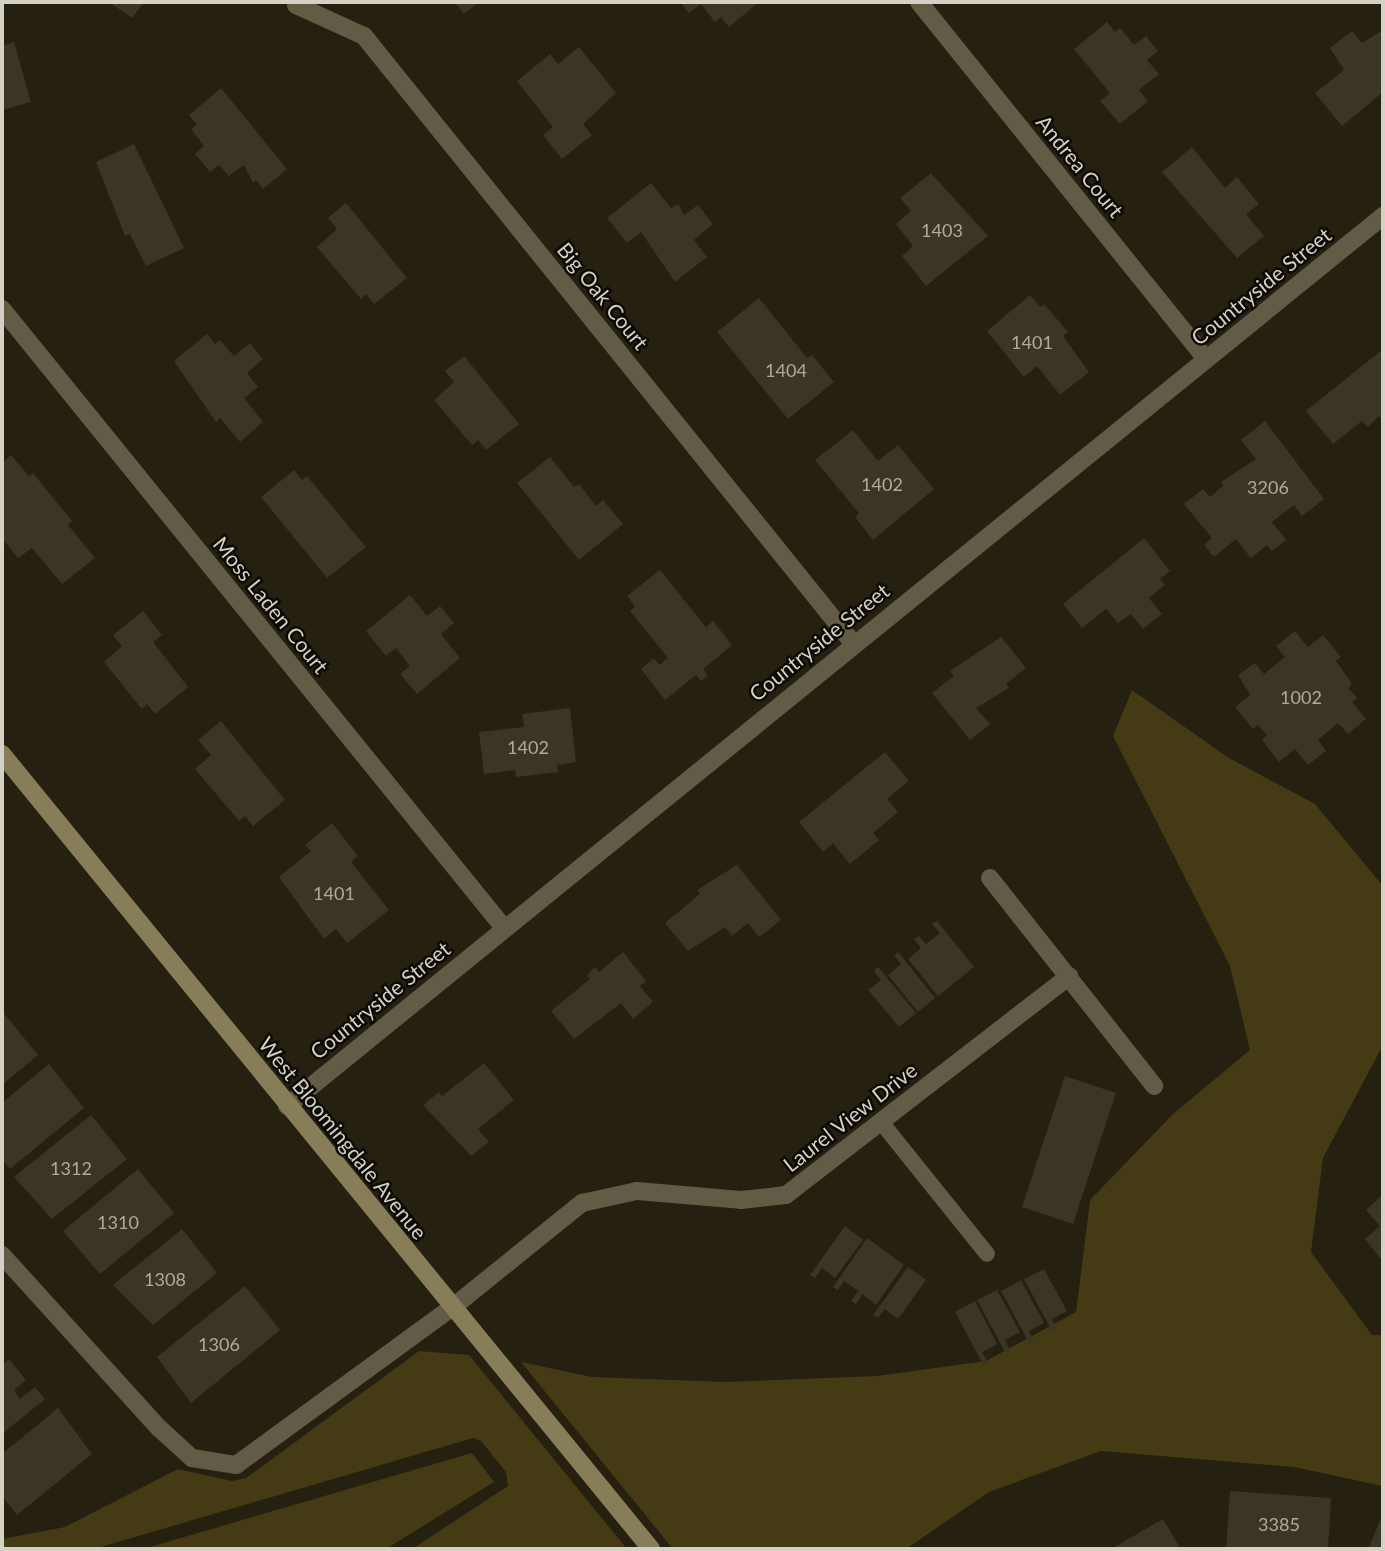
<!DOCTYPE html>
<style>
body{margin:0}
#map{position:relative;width:1385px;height:1551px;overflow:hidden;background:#25200f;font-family:Lato,sans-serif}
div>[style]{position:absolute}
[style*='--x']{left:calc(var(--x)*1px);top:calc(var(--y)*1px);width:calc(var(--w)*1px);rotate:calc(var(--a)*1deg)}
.green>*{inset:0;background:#443a14}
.building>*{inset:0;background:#3a3524}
.service>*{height:16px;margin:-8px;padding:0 8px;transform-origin:8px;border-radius:8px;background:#625b45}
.minor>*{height:18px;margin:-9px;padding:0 9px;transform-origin:9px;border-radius:9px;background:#625b45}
.secondary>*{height:18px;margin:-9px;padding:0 9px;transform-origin:9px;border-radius:9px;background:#877d58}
span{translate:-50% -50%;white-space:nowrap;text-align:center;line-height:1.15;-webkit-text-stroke:5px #0c0a04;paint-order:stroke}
.number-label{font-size:18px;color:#aeaa9e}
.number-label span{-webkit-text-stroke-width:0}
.street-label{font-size:21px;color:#d4d1c7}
.frame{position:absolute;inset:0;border:4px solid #d4d1c7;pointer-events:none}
</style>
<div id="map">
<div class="green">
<div style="clip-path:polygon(1132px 690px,1229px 758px,1315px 804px,1383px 886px,1383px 1045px,1323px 1158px,1311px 1252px,1372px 1335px,1383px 1335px,1383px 1486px,1294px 1467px,1101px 1451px,989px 1492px,906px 1549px,673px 1549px,521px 1362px,592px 1377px,727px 1382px,877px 1376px,986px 1361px,1076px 1312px,1090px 1200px,1173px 1114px,1250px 1050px,1230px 966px,1113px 736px)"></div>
<div style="clip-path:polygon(419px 1351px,469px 1355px,627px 1549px,412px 1549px,508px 1486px,506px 1472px,481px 1441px,473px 1438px,94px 1549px,2px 1549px,2px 1539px,65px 1527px,178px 1469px,232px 1481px,246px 1478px)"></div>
<div style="clip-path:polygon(472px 1453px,494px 1482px,386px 1549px,143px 1549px)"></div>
</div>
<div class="building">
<div style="clip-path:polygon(109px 2px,144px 2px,132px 18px)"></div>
<div style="clip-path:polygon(455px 2px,479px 2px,464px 14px)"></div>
<div style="clip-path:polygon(680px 2px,759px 2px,729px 27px,721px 17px,715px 22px,701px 4px,689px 13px)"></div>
<div style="clip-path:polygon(1107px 22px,1115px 32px,1120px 28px,1134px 45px,1146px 36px,1158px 51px,1147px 60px,1159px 74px,1139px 90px,1148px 101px,1120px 124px,1100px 101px,1110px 93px,1074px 49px)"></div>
<div style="clip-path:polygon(1383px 30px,1383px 92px,1342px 126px,1315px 93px,1344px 70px,1330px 48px,1352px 31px,1362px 43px)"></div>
<div style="clip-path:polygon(14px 42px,31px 102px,2px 110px,2px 46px)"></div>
<div style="clip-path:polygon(579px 47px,616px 93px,583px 124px,592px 135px,562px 159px,543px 135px,553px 127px,517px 81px,550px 54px,558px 64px)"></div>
<div style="clip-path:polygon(221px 88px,287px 169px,263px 189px,256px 180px,253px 183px,244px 165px,229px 176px,219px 165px,210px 172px,195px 154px,204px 146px,191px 129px,197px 125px,189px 115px)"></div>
<div style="clip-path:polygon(134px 144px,184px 248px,146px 266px,130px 234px,125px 236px,96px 162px)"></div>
<div style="clip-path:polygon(1192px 147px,1225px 188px,1237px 177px,1259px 204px,1246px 214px,1264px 236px,1237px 258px,1162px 172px)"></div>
<div style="clip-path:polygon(931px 173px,988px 236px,926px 286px,902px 256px,913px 246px,896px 224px,911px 211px,900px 198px)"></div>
<div style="clip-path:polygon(651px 183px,671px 208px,678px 204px,684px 215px,698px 205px,713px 224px,694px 240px,707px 257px,675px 282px,641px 232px,627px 243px,607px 218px)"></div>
<div style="clip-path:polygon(346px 203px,407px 278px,374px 304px,366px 294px,361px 299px,317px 247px,337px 229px,328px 218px)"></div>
<div style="clip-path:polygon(1030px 295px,1040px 307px,1044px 304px,1068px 332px,1063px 336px,1089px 372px,1060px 395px,1037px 366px,1024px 377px,987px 331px)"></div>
<div style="clip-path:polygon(759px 298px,807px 358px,812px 355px,834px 382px,788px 419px,717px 332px)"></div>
<div style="clip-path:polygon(207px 334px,215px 344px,220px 340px,234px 356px,250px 343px,263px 359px,247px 373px,258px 387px,244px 398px,263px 422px,240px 442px,220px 418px,216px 422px,174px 361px)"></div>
<div style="clip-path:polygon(1383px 349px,1383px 421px,1379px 416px,1368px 427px,1362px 421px,1333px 444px,1306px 411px)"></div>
<div style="clip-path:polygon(464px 356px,519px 424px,486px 450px,478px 440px,472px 445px,434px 400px,454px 382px,445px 371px)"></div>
<div style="clip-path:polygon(1265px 421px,1324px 499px,1302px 516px,1294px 505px,1272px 522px,1286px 540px,1272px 551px,1267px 545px,1251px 558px,1236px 539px,1214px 557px,1204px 545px,1212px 538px,1184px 504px,1203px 489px,1210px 497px,1224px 485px,1221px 482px,1256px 459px,1241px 440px)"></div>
<div style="clip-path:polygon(853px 430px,878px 461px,898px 445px,934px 489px,873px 540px,855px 517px,859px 513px,815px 460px)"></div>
<div style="clip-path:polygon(11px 455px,29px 476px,33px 473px,72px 521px,68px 525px,95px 558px,62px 584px,32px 548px,18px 558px,2px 538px,2px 463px)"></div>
<div style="clip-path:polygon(550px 457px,574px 487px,579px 484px,596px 506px,603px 500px,623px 524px,579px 560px,517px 483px)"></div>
<div style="clip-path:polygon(294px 470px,302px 480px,307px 476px,366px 547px,327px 578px,261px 497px)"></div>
<div style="clip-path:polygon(1144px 538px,1170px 571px,1160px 579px,1165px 585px,1149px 598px,1162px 614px,1143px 629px,1131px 614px,1118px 623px,1106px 609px,1082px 628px,1063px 604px)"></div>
<div style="clip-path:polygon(660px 570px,706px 627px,713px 621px,732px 645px,703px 669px,708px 676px,701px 681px,696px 675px,665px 700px,641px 669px,654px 658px,659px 665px,668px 658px,630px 611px,635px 606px,627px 596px)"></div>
<div style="clip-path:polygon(410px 595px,427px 616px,440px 606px,454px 623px,441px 634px,460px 658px,417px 694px,400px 674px,410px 666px,396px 648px,386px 656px,366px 631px)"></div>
<div style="clip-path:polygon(143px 611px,162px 635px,153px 642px,188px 687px,155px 714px,147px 704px,142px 709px,104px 662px,122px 646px,113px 635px)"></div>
<div style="clip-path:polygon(1295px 631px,1308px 647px,1323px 635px,1341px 657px,1336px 661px,1352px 684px,1348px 688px,1357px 698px,1352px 702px,1366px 719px,1348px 734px,1338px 723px,1318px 740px,1326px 751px,1308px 765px,1295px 749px,1279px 762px,1262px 740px,1267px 735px,1258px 725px,1253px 729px,1235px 707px,1250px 695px,1238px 675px,1255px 663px,1264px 674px,1285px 657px,1276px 646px)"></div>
<div style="clip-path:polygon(1001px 637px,1026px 668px,1006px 684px,1009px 688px,976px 708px,990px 724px,970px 740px,932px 693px,954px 676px,950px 671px)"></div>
<div style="clip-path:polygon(570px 708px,576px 762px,557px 765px,558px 772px,516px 777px,515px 770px,484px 774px,479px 732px,524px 727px,522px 714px)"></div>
<div style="clip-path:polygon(221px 721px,285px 800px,253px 826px,245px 816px,239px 821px,195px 769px,211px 755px,198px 740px)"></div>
<div style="clip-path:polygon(885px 752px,909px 781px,887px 799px,898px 812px,873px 833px,879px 840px,850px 864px,833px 843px,823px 852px,799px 822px)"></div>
<div style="clip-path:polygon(332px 823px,358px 856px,351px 862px,389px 910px,347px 943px,336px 929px,324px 939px,279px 877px,311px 851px,305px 845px)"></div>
<div style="clip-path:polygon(737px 865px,781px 920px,759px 937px,748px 923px,732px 936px,725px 927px,688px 951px,665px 923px,700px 894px,697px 890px)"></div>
<div style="clip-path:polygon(937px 921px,974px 967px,938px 996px,908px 959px,921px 948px,914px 939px,919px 936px,926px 944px,940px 933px,932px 924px)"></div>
<div style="clip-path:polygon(623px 952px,646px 981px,640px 986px,653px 1002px,633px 1019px,621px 1003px,574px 1039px,551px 1011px,590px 979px,587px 975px,595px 967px,599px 972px)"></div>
<div style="clip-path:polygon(898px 952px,935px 998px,918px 1012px,888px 975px,901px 964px,894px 955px)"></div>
<div style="clip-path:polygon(878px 967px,916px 1013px,899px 1027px,868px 990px,881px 980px,874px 971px)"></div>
<div style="clip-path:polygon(2px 1011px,38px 1055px,2px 1085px)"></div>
<div style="clip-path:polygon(484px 1063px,514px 1100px,478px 1129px,489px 1142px,471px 1156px,423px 1105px,439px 1092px,442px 1096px)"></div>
<div style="clip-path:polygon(49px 1064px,84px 1108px,10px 1169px,2px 1159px,2px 1103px)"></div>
<div style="clip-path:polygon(1065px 1076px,1116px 1093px,1073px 1224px,1022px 1207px)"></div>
<div style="clip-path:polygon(91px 1115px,127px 1159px,52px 1219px,14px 1177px)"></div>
<div style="clip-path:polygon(138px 1169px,174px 1213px,100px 1274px,63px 1231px)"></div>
<div style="clip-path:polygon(1382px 1195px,1383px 1196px,1383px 1262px,1365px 1239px,1380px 1226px,1366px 1210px)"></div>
<div style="clip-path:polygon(845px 1226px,863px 1240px,835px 1278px,822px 1268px,815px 1278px,810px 1275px)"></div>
<div style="clip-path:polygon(182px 1229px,217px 1273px,153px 1325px,113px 1285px)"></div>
<div style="clip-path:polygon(867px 1238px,904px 1265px,876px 1305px,863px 1294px,856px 1304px,851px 1301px,858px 1291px,844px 1281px,838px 1290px,833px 1287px)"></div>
<div style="clip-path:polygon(908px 1267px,926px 1280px,898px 1319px,885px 1309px,878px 1318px,873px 1315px)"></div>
<div style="clip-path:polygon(1044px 1269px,1067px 1311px,1052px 1319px,1057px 1329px,1052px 1331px,1024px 1279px)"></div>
<div style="clip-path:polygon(1021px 1280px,1044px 1323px,1029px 1331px,1034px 1341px,1029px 1343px,1001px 1291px)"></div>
<div style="clip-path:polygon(245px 1286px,280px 1330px,191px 1403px,157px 1357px)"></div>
<div style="clip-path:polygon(997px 1290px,1020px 1332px,1005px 1340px,1010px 1350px,1005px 1352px,977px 1300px)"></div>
<div style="clip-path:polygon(975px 1301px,997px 1344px,982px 1352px,988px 1362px,983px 1364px,955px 1312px)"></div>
<div style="clip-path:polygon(9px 1359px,26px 1380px,14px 1390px,20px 1399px,35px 1387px,45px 1399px,2px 1434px,2px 1365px)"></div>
<div style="clip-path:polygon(58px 1408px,92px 1454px,17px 1515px,2px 1496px,2px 1454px)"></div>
<div style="clip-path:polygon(1230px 1491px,1331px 1498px,1328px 1549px,1226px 1549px)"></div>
<div style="clip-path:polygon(1383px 1513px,1383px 1549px,1368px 1549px)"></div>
<div style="clip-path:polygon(1163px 1519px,1181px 1549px,1111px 1549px)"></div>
</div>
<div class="service">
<div style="--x:881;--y:1122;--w:169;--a:51.2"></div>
</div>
<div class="minor">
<div style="--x:919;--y:2;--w:458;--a:51.2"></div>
<div style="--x:296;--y:5;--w:75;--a:24.5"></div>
<div style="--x:364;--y:36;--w:779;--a:51.15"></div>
<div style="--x:2;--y:309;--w:798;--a:50.95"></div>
<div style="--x:990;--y:878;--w:265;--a:51.7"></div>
<div style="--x:287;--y:1106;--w:1412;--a:-39.08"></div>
<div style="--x:2;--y:1255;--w:234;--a:47.8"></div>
<div style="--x:159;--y:1428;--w:45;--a:42.3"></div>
<div style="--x:192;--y:1458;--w:45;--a:9"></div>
<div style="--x:236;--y:1465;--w:268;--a:-36.1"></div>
<div style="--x:453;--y:1307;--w:166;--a:-38.9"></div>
<div style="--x:582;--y:1203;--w:56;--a:-12.3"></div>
<div style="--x:637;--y:1191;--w:104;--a:4.9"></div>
<div style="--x:741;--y:1200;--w:45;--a:-6.3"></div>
<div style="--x:786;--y:1195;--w:358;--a:-37.7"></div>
</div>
<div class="secondary">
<div style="--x:2;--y:754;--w:1026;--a:50.77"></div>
</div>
<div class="number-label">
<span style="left:942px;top:230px">1403</span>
<span style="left:1032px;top:342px">1401</span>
<span style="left:786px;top:370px">1404</span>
<span style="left:882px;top:484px">1402</span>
<span style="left:1268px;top:487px">3206</span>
<span style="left:1301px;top:697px">1002</span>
<span style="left:528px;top:747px">1402</span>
<span style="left:334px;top:893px">1401</span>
<span style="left:71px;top:1168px">1312</span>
<span style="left:118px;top:1222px">1310</span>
<span style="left:165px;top:1279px">1308</span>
<span style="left:219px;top:1344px">1306</span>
<span style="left:1279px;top:1524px">3385</span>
</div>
<div class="street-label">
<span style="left:1080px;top:166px;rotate:51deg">Andrea Court</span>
<span style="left:1261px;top:286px;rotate:-39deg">Countryside Street</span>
<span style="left:603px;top:296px;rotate:51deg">Big Oak Court</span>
<span style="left:271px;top:605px;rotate:51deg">Moss Laden Court</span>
<span style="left:819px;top:642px;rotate:-39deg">Countryside Street</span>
<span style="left:380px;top:1000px;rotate:-39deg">Countryside Street</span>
<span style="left:850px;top:1117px;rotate:-38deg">Laurel View Drive</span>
<span style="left:343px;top:1138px;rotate:51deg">West Bloomingdale Avenue</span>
</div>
<div class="frame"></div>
</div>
